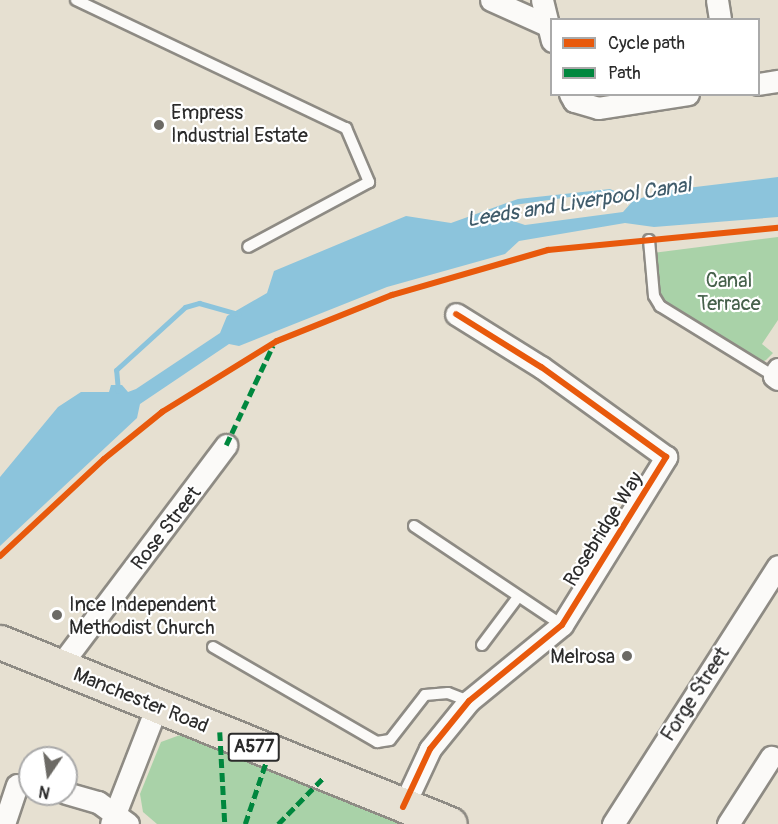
<!DOCTYPE html>
<style>
body{margin:0}
#map{position:relative;width:778px;height:824px;overflow:hidden;background:#e6e0d1;font-family:Pangolin,sans-serif}
div>[style]{position:absolute}
[style*='--x']{left:calc(var(--x)*1px);top:calc(var(--y)*1px);width:calc(var(--w)*1px);rotate:calc(var(--a)*1deg)}
.green>*{inset:0;background:#a9d2a8}
.water>*{inset:0;background:#8cc4dc}
.stream>*{height:5px;margin:-2.5px;padding:0 2.5px;transform-origin:2.5px;border-radius:2.5px;background:#8cc4dc}
.roads{filter:drop-shadow(2px 0 #8e8b84) drop-shadow(-2px 0 #8e8b84) drop-shadow(0 2px #8e8b84) drop-shadow(0 -2px #8e8b84)}
.lane>*{height:10px;margin:-5px;padding:0 5px;transform-origin:5px;border-radius:5px;background:#fbfaf8}
.street>*{height:21px;margin:-10.5px;padding:0 10.5px;transform-origin:10.5px;border-radius:10.5px;background:#fbfaf8}
.highway>*{height:33px;margin:-16.5px;padding:0 16.5px;transform-origin:16.5px;border-radius:16.5px;background:#e7e1d4}
.quiet>*{height:4.5px;margin-top:-2.25px;transform-origin:0;background:repeating-linear-gradient(90deg,#00873e 0 9px,transparent 0 13.5px)}
.cycleway>*{height:6px;margin:-3px;padding:0 3px;transform-origin:3px;border-radius:3px;background:#e8590c}
.dots>*{width:16px;height:16px;translate:-50% -50%;box-sizing:border-box;border:3px solid #fff;border-radius:50%}
span{translate:-50% -50%;white-space:nowrap;text-align:center;line-height:1.15;-webkit-text-stroke:4.5px #fff;paint-order:stroke}
.shield-label span{padding:2px 4px;background:#fff;border:2px solid;border-radius:4px;-webkit-text-stroke-width:0}
.shield-label{font-size:18px;color:#2b2b2b;font-weight:700}
.poi-label{font-size:20px;color:#2b2b2b}
.left{translate:0 -50%;text-align:left}
.right{translate:-100% -50%;text-align:right}
.park-label{font-size:20px;color:#46614b}
.street-label{font-size:20px;color:#2b2b2b}
.water-label{font-size:21px;color:#405c6b;font-style:italic}
.legend{position:absolute;left:550px;top:18px;width:210px;height:78px;box-sizing:border-box;background:#fff;border:2px solid #aaa;margin:0;padding:8px 10px;list-style:none;font-size:18px;color:#2b2b2b}
.legend li{display:flex;align-items:center;gap:12px;height:30px}
.legend b{width:30px;border:2px solid #aaa}
.north{position:absolute;left:18px;top:746px;width:60px;height:60px;box-sizing:border-box;background:#fff;border:2px solid #aaa;border-radius:50%;rotate:193deg;font-size:16px;font-weight:700;line-height:24px;text-align:center;color:#2b2b2b}
.north::after{content:'';display:block;margin:auto;width:21px;height:27px;background:#6c6a65;clip-path:polygon(50% 0,100% 100%,50% 72%,0 100%)}
</style>
<div id="map">
<div class="green">
<div style="clip-path:polygon(778px 237px,778px 320px,762px 344px,773px 353px,766px 360px,758px 364px,648px 300px,645px 254px)"></div>
<div style="clip-path:polygon(180px 735px,416px 824px,157px 824px,143px 812px,140px 794px,161px 742px)"></div>
</div>
<div class="water">
<div style="clip-path:polygon(evenodd,778px 177px,778px 217px,654px 227px,625px 223px,519px 241px,505px 254px,387px 287px,239px 346px,229px 344px,140px 404px,137px 418px,0 546px,0 477px,58px 407px,81px 392px,109px 392px,111px 385px,122px 385px,128px 392px,136px 389px,220px 333px,227px 316px,267px 293px,274px 271px,406px 216px,451px 223px,518px 199px,610px 189px,636px 200px,662px 191px,778px 177px,591px 194px,609px 194px,631px 203px,623px 212px,525px 225px,507px 219px,514px 205px,591px 194px)"></div>
</div>
<div class="stream">
<div style="--x:118;--y:391;--w:21;--a:-95"></div>
<div style="--x:116;--y:370;--w:93;--a:-42.4"></div>
<div style="--x:185;--y:307;--w:15;--a:-16"></div>
<div style="--x:199;--y:303;--w:41;--a:15.8"></div>
</div>
<div class="roads">
<div class="lane">
<div style="--x:76;--y:0;--w:299;--a:25.4"></div>
<div style="--x:346;--y:128;--w:59;--a:66.9"></div>
<div style="--x:369;--y:182;--w:137;--a:151.8"></div>
<div style="--x:649;--y:240;--w:56;--a:84.9"></div>
<div style="--x:654;--y:296;--w:12;--a:59"></div>
<div style="--x:660;--y:306;--w:134;--a:31.6"></div>
<div style="--x:414;--y:526;--w:178;--a:33.8"></div>
<div style="--x:482;--y:645;--w:60;--a:-53.1"></div>
<div style="--x:213;--y:647;--w:190;--a:30.1"></div>
<div style="--x:377;--y:742;--w:13;--a:-9"></div>
<div style="--x:390;--y:740;--w:57;--a:-52.1"></div>
<div style="--x:425;--y:695;--w:23;--a:-5"></div>
<div style="--x:448;--y:693;--w:22;--a:21"></div>
</div>
<div class="street">
<div style="--x:491;--y:0;--w:61;--a:24.1"></div>
<div style="--x:542;--y:0;--w:42;--a:76.3"></div>
<div style="--x:717;--y:0;--w:20;--a:81"></div>
<div style="--x:758;--y:84;--w:20;--a:-9"></div>
<div style="--x:570;--y:94;--w:8;--a:60"></div>
<div style="--x:574;--y:101;--w:25;--a:16"></div>
<div style="--x:598;--y:108;--w:91;--a:-8.8"></div>
<div style="--x:778;--y:369;--w:8;--a:120"></div>
<div style="--x:774;--y:376;--w:5;--a:37"></div>
<div style="--x:59;--y:667;--w:278;--a:-53"></div>
<div style="--x:66;--y:793;--w:33;--a:16"></div>
<div style="--x:98;--y:802;--w:37;--a:36"></div>
<div style="--x:403;--y:807;--w:64;--a:-65"></div>
<div style="--x:430;--y:749;--w:62;--a:-50.9"></div>
<div style="--x:469;--y:701;--w:120;--a:-39.3"></div>
<div style="--x:562;--y:625;--w:198;--a:-58.2"></div>
<div style="--x:666;--y:457;--w:154;--a:-144.2"></div>
<div style="--x:541;--y:367;--w:100;--a:-148.1"></div>
<div style="--x:4;--y:824;--w:41;--a:-71.6"></div>
<div style="--x:111;--y:824;--w:127;--a:-68.7"></div>
<div style="--x:613;--y:824;--w:306;--a:-57.4"></div>
<div style="--x:728;--y:824;--w:80;--a:-57.3"></div>
</div>
<div class="highway">
<div style="--x:0;--y:642;--w:485;--a:22"></div>
</div>
</div>
<div class="quiet">
<div style="--x:226;--y:445;--w:110;--a:-64.8"></div>
<div style="--x:220;--y:732;--w:92;--a:86.9"></div>
<div style="--x:245;--y:824;--w:75;--a:-71.3"></div>
<div style="--x:278;--y:824;--w:67;--a:-45.6"></div>
</div>
<div class="cycleway">
<div style="--x:0;--y:556;--w:142;--a:-43"></div>
<div style="--x:104;--y:459;--w:75;--a:-39"></div>
<div style="--x:162;--y:412;--w:135;--a:-31.7"></div>
<div style="--x:277;--y:341;--w:124;--a:-21.8"></div>
<div style="--x:392;--y:295;--w:162;--a:-16.1"></div>
<div style="--x:548;--y:250;--w:231;--a:-5.5"></div>
<div style="--x:403;--y:807;--w:64;--a:-65"></div>
<div style="--x:430;--y:749;--w:62;--a:-50.9"></div>
<div style="--x:469;--y:701;--w:120;--a:-39.3"></div>
<div style="--x:562;--y:625;--w:198;--a:-58.2"></div>
<div style="--x:666;--y:457;--w:154;--a:-144.2"></div>
<div style="--x:541;--y:367;--w:100;--a:-148.1"></div>
</div>
<div class="dots">
<div style="left:159px;top:125px;background:#6c6a65"></div>
<div style="left:57px;top:615px;background:#6c6a65"></div>
<div style="left:627px;top:656px;background:#6c6a65"></div>
</div>
<div class="shield-label">
<span style="left:254px;top:747px">A577</span>
</div>
<div class="poi-label">
<span class="left" style="left:171px;top:124px">Empress<br>Industrial Estate</span>
<span class="left" style="left:69px;top:616px">Ince Independent<br>Methodist Church</span>
<span class="right" style="left:615px;top:656px">Melrosa</span>
</div>
<div class="park-label">
<span style="left:729px;top:292px">Canal<br>Terrace</span>
</div>
<div class="street-label">
<span style="left:166px;top:528px;rotate:-52deg">Rose Street</span>
<span style="left:603px;top:529px;rotate:-58deg">Rosebridge Way</span>
<span style="left:695px;top:694px;rotate:-57deg">Forge Street</span>
<span style="left:141px;top:700px;rotate:22deg">Manchester Road</span>
</div>
<div class="water-label">
<span style="left:579px;top:203px;rotate:-9deg">Leeds and Liverpool Canal</span>
</div>
<ul class="legend">
<li><b style="height:8px;background:#e8590c"></b>Cycle path</li>
<li><b style="height:8px;background:#00873e"></b>Path</li>
</ul>
<div class="north">N</div>
</div>
